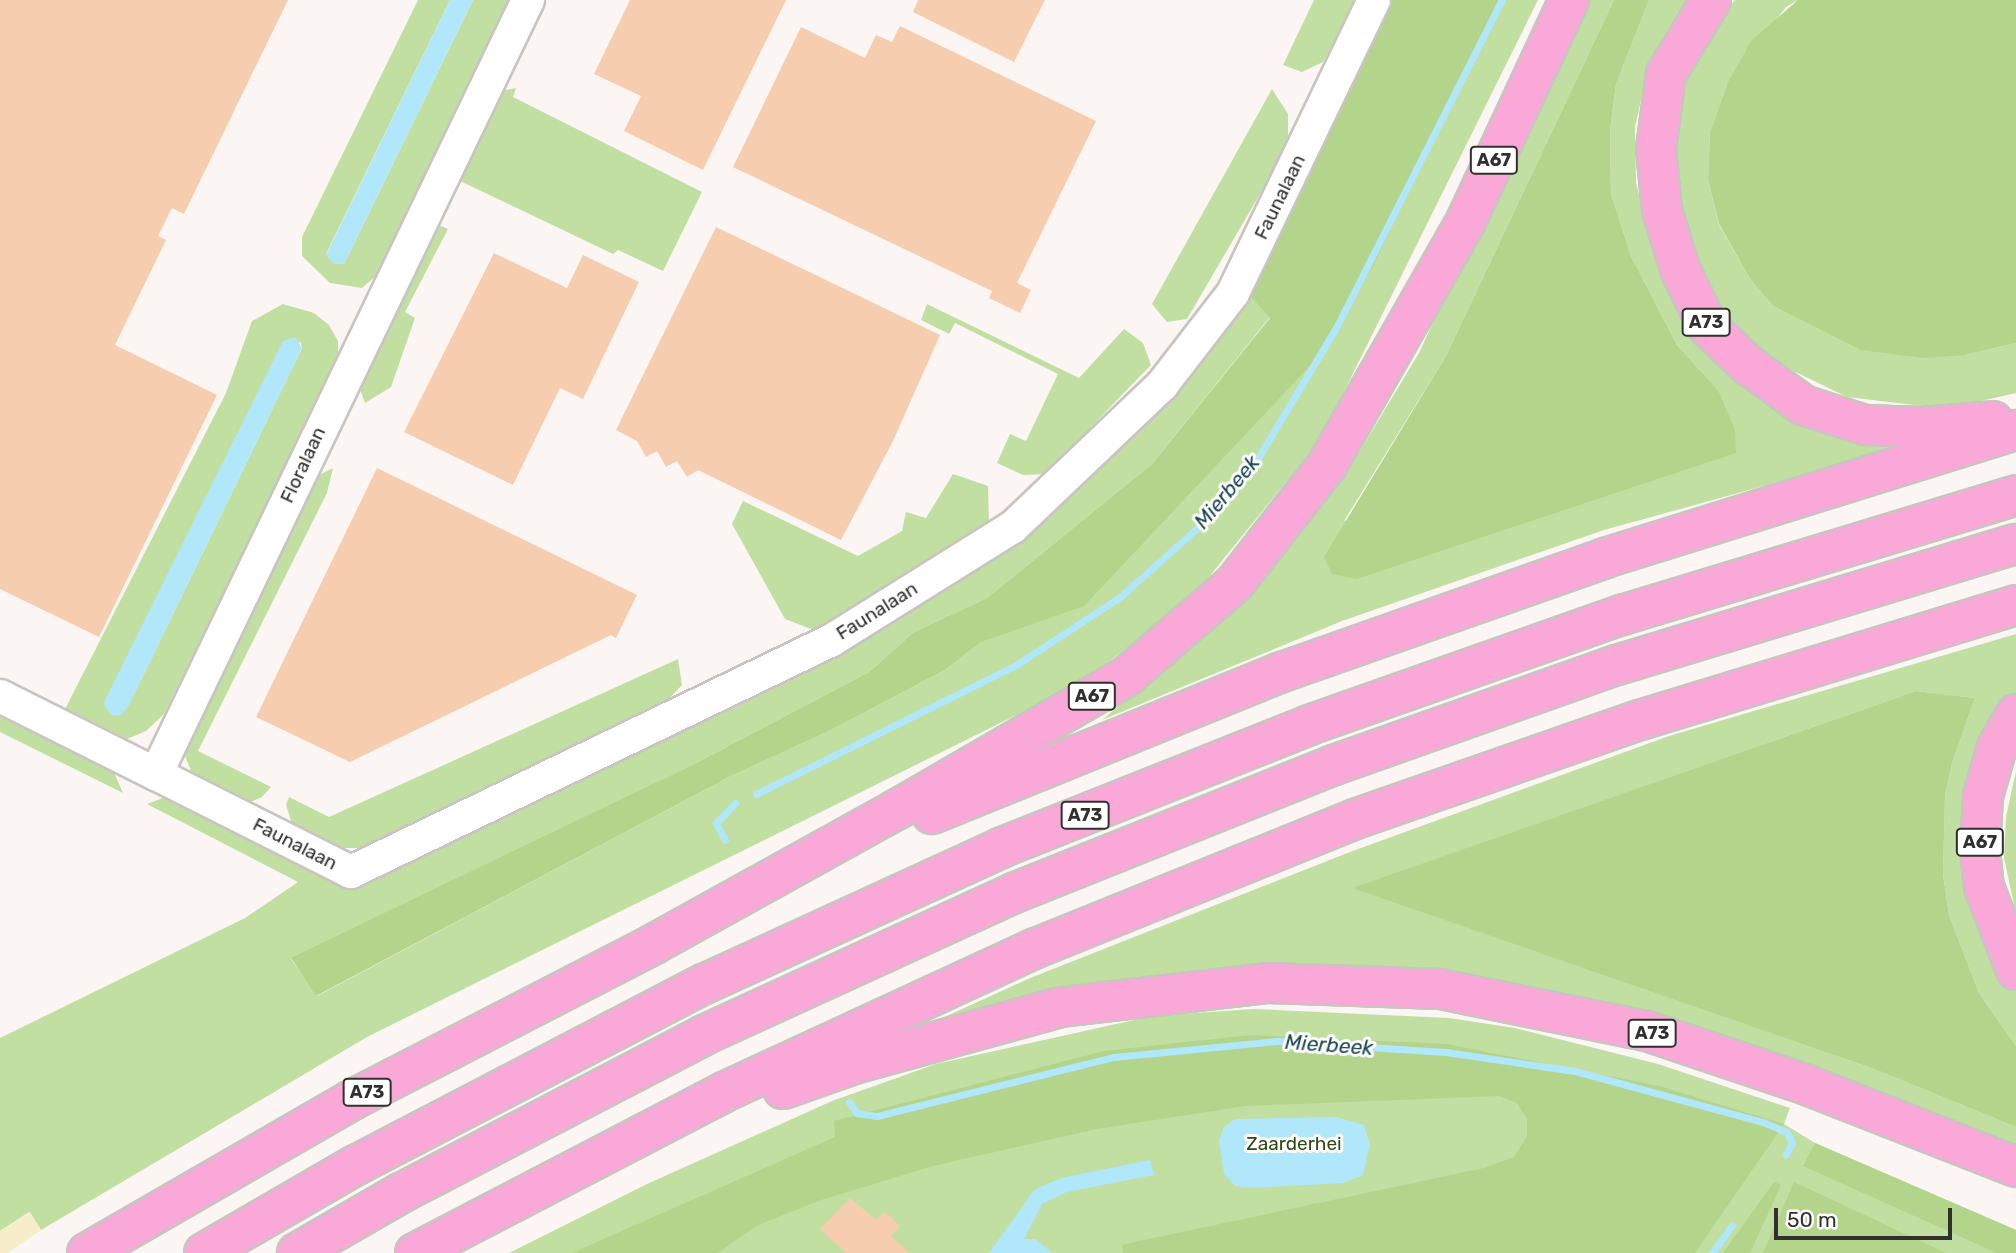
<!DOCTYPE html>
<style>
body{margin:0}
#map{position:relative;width:2016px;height:1253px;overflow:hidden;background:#fbf6f3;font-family:Rubik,sans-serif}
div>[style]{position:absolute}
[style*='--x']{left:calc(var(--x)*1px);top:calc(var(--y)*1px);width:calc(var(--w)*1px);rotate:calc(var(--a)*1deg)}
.green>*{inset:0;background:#c1dfa0}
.forest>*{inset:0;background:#b2d48b}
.sand>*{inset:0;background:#f7edc8}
.water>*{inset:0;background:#b0e7fa}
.stream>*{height:7px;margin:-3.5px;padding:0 3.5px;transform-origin:3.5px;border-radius:3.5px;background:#b0e7fa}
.building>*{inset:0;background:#f6cdaf}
.roads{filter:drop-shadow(2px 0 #c9c4c1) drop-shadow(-2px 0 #c9c4c1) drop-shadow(0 2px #c9c4c1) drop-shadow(0 -2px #c9c4c1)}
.minor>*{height:32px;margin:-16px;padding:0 16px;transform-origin:16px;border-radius:16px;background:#fff}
.highway>*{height:38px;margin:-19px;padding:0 19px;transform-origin:19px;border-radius:19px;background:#faa8d7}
span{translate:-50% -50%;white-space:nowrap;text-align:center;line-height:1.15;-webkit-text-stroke:6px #fff;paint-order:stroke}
.shield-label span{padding:2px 5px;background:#fff;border:2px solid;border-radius:5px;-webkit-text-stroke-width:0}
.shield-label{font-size:18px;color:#31302e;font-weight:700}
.street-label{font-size:19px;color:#31302e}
.park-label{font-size:19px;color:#344815}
.water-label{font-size:21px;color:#184552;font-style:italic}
.scale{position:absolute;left:1774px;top:1208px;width:178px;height:32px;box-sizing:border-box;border:4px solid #31302e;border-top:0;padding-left:9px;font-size:21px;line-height:24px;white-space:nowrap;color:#31302e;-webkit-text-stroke:5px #fff;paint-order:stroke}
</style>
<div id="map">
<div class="green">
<div style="clip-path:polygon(418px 0,450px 0,326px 254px,333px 263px,344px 264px,473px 0,513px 0,382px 271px,362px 288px,330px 283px,302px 256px,302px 237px)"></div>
<div style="clip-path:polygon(1314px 0,1356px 0,1323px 62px,1302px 72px,1283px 65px)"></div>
<div style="clip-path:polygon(1500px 0,1538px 0,1320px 440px,1191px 599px,1081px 683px,367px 1037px,41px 1230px,29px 1212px,0 1231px,0 1038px,245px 918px,298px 882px,147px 804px,171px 795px,349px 888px,872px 628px,988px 561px,1244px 289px,1270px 317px,1152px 464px,987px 598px,914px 632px,869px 672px,698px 762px,291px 959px,317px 996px,731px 776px,831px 730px,945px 670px,981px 642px,1023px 624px,1375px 263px)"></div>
<div style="clip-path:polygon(1580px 0,1614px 0,1446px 356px,1344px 521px,1718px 390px,1677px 345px,1631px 256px,1611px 194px,1610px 132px,1616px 84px,1649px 0,1686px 0,1649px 65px,1635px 127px,1636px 183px,1646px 221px,1725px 359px,1923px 436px,1811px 473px,1604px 530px,1342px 621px,1102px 720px,1245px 599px,1355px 459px,1419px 353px)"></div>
<div style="clip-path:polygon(1735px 0,1798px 0,1786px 7px,1727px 84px,1710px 132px,1708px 180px,1719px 225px,1750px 279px,1773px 306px,1860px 350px,1965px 355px,2016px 343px,2016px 393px,1972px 403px,1923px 406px,1847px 397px,1777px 363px,1746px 338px,1721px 306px,1685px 237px,1674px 188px,1675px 131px,1688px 70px,1716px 22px)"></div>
<div style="clip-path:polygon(516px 88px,513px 97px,702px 192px,663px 271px,618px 250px,613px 254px,456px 179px,500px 91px)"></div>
<div style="clip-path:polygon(1272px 89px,1288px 114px,1288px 146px,1187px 319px,1167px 322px,1152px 304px)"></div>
<div style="clip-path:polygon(441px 226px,448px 229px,405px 312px,415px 318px,391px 387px,365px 403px,357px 381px,421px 243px)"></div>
<div style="clip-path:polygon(evenodd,283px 304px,314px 313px,329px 325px,338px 341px,338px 358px,164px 714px,146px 731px,127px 739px,102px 737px,61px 717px,226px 393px,252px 321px,283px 304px,300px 341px,302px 348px,128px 707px,300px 341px)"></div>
<div style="clip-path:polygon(927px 304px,1079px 378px,1124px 329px,1143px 343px,1151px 365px,1045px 474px,1023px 475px,997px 463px,1010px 434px,1026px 441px,1058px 374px,955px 323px,949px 334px,921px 320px)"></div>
<div style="clip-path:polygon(333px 468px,327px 493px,198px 751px,271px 787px,262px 797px,248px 803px,233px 801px,193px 776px,182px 748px,309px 480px)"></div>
<div style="clip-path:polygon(953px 474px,988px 486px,989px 524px,816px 631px,785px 619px,732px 524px,743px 501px,858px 556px,902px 531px,906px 512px,926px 518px)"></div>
<div style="clip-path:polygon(2016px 634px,2016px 698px,1983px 771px,2007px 978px,2016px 990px,2016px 1046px,1979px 993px,1949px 915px,1943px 874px,1945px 796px,1952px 763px,1975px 698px,1916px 691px,1353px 888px,1874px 1069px,2016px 1127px,2016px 1152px,1526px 991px,1381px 968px,1251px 970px,872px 1050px,1030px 978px,1350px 852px,1669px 736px)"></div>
<div style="clip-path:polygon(678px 659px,682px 685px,663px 705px,363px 848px,330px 848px,293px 827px,286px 805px,289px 797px,329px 817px)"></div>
<div style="clip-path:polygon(0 715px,112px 768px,123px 793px,0 732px)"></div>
<div style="clip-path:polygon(2016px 771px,2016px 914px,2004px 858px,2006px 817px)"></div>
<div style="clip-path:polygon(1253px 1009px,1449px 1018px,1515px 1028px,1658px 1064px,1790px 1108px,1784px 1124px,1815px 1143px,2016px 1230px,2016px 1253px,509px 1253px,647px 1184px,832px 1101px,936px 1064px,1152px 1016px)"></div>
</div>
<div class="forest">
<div style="clip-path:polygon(1388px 0,1500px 0,1375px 263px,1322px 353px,1084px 606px,981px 642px,945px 670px,831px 730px,731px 776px,316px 996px,291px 958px,698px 762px,869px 672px,914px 632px,987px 598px,1152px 464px,1270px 318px,1244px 289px)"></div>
<div style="clip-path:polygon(1614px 0,1649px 0,1616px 84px,1610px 132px,1611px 194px,1631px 256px,1677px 345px,1718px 390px,1735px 430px,1736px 453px,1357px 579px,1332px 574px,1324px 557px,1446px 356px)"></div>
<div style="clip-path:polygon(1798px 0,2016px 0,2016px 343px,1965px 355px,1924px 358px,1860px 350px,1773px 306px,1750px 279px,1719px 224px,1708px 180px,1710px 132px,1727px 84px,1752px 40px)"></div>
<div style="clip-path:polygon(1916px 691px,1975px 698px,1952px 763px,1945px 796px,1943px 874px,1949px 915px,1979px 993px,2016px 1046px,2016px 1127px,1874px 1069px,1352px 888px)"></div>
<div style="clip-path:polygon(1251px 1035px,1447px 1044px,1659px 1086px,1784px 1124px,1695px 1253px,1123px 1253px,1122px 1245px,1130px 1243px,1484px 1168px,1514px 1157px,1527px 1136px,1527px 1119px,1517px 1103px,1499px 1096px,1245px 1106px,1097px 1129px,933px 1166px,821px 1200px,756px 1226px,718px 1253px,572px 1253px,835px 1137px,834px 1121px,1104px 1051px)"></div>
<div style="clip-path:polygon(1815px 1143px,2016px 1230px,2016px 1253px,1997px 1253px,1803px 1166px)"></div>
<div style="clip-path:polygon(1774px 1182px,1781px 1185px,1750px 1253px,1723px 1253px)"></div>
<div style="clip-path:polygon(1794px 1182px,1946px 1253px,1763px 1253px)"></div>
</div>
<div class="sand">
<div style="clip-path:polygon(30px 1212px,41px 1230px,8px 1253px,0 1253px,0 1231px)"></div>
</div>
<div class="water">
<div style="clip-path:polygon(450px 0,473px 0,344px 264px,333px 263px,326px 255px)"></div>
<div style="clip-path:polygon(295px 337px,302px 348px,128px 707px,121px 715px,111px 715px,103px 704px,283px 341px)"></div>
<div style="clip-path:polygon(1337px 1117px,1364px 1125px,1370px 1145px,1363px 1175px,1343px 1183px,1254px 1188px,1235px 1186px,1224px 1174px,1219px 1140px,1224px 1127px,1235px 1119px)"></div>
<div style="clip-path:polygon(1150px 1160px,1154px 1175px,1067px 1192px,1042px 1204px,1024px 1239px,1035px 1239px,1052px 1253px,989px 1253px,1034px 1190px,1061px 1178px)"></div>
</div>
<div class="stream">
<div style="--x:756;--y:794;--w:290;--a:-26.4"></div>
<div style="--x:1016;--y:665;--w:124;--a:-33.2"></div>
<div style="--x:1120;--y:597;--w:113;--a:-41.8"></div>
<div style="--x:1204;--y:522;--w:84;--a:-49.8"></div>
<div style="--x:1258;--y:458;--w:154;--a:-59.1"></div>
<div style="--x:1337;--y:326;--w:365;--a:-63.2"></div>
<div style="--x:725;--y:840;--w:19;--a:-118"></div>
<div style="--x:716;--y:823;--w:28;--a:-46"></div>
<div style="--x:849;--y:1102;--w:14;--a:54"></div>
<div style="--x:857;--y:1113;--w:20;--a:9"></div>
<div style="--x:877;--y:1116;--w:244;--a:-14"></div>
<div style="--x:1114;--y:1057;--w:164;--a:-5.6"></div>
<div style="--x:1277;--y:1041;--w:169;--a:3.7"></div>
<div style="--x:1446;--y:1052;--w:130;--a:8.4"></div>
<div style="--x:1575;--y:1071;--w:195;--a:15.2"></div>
<div style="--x:1763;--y:1122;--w:26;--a:23"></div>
<div style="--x:1787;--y:1132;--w:12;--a:66"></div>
<div style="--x:1792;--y:1143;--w:13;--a:119"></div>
<div style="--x:1712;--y:1253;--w:34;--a:-54"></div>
</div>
<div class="building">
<div style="clip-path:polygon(0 0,288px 0,184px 214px,172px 208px,158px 236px,166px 240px,115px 345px,217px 395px,99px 637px,0 589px)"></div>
<div style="clip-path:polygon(630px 0,786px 0,703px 170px,624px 131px,641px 96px,594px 74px)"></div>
<div style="clip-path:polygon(918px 0,1045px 0,1014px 62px,913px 12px)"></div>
<div style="clip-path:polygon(900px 26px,1096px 121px,1017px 283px,1031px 290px,1020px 313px,989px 298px,992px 291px,733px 167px,801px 27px,865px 58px,876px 35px,892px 42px)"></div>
<div style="clip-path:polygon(716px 227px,940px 335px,893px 441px,841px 540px,698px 470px,687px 477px,677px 461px,666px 467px,657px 451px,646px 457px,637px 441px,616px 430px)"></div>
<div style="clip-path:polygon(494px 253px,567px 288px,583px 255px,639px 282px,583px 399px,560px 388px,513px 485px,404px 432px)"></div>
<div style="clip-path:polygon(377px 468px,637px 595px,616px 638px,611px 635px,350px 762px,256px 717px)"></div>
<div style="clip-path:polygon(850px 1198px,876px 1220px,883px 1212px,888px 1214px,900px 1226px,891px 1236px,910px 1253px,846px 1253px,820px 1229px)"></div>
</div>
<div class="roads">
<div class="minor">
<div style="--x:0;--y:696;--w:174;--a:26.6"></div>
<div style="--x:156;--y:774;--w:859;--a:-64.33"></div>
<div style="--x:156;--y:774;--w:218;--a:26.7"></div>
<div style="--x:351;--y:872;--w:534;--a:-25.75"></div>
<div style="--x:832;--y:640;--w:213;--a:-32"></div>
<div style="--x:1013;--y:527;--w:206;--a:-43.6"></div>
<div style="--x:1162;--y:385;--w:116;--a:-52.3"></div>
<div style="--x:1233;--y:293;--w:325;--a:-64.3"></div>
</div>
<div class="highway">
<div style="--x:1711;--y:0;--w:87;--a:121.3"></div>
<div style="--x:1666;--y:74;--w:76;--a:97.6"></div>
<div style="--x:1656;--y:149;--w:61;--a:84.4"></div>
<div style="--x:1662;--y:210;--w:62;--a:73"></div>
<div style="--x:1680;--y:269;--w:64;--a:64.2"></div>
<div style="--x:1708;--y:327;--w:55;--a:43.5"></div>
<div style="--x:1748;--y:365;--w:68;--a:36"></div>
<div style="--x:1803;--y:405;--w:65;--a:17.9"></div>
<div style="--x:1865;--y:425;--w:57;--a:2"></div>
<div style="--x:1922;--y:427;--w:71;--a:-4.8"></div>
<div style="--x:2016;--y:714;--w:38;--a:120"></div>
<div style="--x:1997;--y:747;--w:51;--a:105.9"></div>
<div style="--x:1983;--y:796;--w:54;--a:93.2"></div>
<div style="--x:1980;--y:850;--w:37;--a:84"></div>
<div style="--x:1984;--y:887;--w:89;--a:68.9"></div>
<div style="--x:932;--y:814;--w:378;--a:-22.1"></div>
<div style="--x:1282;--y:672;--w:343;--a:-19.4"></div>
<div style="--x:1605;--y:558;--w:430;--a:-17.3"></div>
<div style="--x:783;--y:1089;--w:75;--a:-19.4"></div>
<div style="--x:854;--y:1064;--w:215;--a:-15.4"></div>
<div style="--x:1061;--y:1007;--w:209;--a:-6.6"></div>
<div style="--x:1269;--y:983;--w:171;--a:2"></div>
<div style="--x:1440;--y:989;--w:211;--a:11.5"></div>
<div style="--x:1647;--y:1031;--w:169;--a:18.6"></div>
<div style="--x:1807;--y:1085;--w:225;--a:21.4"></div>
<div style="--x:87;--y:1253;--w:306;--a:-30"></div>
<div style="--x:352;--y:1100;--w:340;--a:-27.3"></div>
<div style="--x:654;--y:944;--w:277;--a:-29"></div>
<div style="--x:896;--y:810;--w:267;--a:-30.1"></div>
<div style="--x:1127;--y:676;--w:141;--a:-40.7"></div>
<div style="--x:1234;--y:584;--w:151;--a:-52"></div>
<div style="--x:1327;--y:465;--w:279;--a:-60.3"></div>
<div style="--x:1465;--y:223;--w:246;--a:-65"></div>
<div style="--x:204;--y:1253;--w:176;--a:-30.1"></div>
<div style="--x:356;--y:1165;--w:392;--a:-27.5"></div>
<div style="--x:704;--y:984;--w:329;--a:-24.6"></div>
<div style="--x:1003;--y:847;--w:329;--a:-21.7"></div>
<div style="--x:1309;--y:725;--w:332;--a:-19.4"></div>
<div style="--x:1622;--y:615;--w:412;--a:-16.9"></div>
<div style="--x:297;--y:1253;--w:120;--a:-30"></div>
<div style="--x:401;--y:1193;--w:342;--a:-27.5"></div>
<div style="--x:704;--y:1035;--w:341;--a:-24.6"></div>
<div style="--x:1014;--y:893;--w:345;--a:-21.8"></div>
<div style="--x:1334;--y:765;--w:300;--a:-19.5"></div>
<div style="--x:1617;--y:665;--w:417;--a:-16.9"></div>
<div style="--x:415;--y:1253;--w:348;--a:-27.5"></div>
<div style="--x:724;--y:1092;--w:344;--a:-24.8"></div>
<div style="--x:1036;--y:948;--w:344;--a:-22"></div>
<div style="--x:1355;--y:819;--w:302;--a:-19.2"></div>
<div style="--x:1640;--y:720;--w:393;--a:-17"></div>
</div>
</div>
<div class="shield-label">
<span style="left:1494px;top:160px">A67</span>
<span style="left:1706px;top:322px">A73</span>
<span style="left:1092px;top:696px">A67</span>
<span style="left:1085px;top:815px">A73</span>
<span style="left:1980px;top:842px">A67</span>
<span style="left:1652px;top:1033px">A73</span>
<span style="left:367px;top:1092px">A73</span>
</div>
<div class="street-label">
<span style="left:1280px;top:197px;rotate:-64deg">Faunalaan</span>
<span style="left:303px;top:465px;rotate:-65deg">Floralaan</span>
<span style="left:877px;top:611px;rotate:-32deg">Faunalaan</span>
<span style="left:295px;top:844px;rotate:27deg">Faunalaan</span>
</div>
<div class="park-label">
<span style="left:1294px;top:1144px">Zaarderhei</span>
</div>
<div class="water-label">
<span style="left:1227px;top:492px;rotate:-50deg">Mierbeek</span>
<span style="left:1329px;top:1045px;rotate:4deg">Mierbeek</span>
</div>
<div class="scale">50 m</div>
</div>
